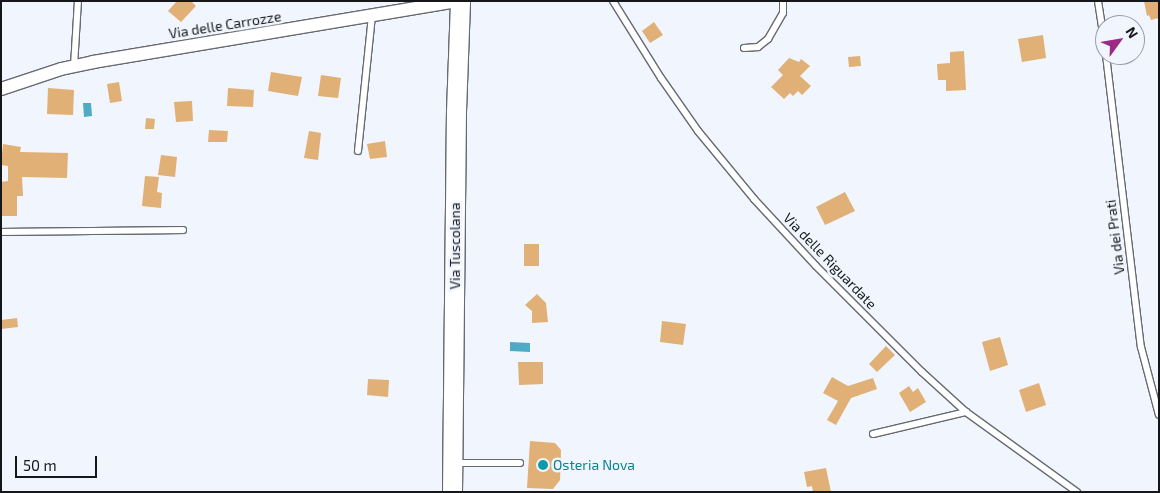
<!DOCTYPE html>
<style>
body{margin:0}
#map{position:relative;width:1160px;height:493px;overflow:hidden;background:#f0f5fe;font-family:"Exo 2",sans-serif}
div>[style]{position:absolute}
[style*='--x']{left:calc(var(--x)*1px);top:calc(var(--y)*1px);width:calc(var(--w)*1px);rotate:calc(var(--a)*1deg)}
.water>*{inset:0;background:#4faac3}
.building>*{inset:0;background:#e0b076}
.roads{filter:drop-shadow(1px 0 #656a71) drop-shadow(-1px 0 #656a71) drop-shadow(0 1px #656a71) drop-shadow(0 -1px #656a71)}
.service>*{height:6px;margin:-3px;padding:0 3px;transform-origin:3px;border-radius:3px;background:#fff}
.minor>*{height:12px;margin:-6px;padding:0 6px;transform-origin:6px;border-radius:6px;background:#fff}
.secondary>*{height:19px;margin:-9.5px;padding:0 9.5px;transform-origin:9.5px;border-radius:9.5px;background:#fff}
.dots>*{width:14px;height:14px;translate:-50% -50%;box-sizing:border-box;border:2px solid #f0f5fe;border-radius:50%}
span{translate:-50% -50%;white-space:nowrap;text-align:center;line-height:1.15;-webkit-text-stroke:5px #f0f5fe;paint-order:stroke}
.street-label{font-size:14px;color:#15171a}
.culture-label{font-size:14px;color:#0d838f}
.left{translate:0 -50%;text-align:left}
.frame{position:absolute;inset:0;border:2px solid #15171a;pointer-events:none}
.north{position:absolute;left:1095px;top:15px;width:50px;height:50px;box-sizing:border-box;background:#f0f5fe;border:1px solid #989ca3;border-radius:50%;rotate:58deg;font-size:14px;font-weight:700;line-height:20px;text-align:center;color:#15171a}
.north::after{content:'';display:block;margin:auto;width:18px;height:22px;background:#9c2985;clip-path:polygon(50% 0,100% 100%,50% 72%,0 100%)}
.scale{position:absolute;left:15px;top:456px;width:82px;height:22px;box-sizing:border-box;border:2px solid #15171a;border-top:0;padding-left:6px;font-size:15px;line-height:18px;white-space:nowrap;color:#15171a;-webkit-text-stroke:4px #f0f5fe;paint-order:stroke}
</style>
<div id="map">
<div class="water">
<div style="clip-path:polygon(83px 103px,91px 103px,92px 116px,84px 117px)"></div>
<div style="clip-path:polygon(510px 342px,530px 343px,530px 352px,510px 351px)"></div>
</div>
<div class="building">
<div style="clip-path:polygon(177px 1px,191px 1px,196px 6px,181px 22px,168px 11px)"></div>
<div style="clip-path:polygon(1144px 1px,1159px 1px,1159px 18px,1151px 20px,1149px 15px,1147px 16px)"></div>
<div style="clip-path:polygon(654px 22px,663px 35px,650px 43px,642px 31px)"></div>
<div style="clip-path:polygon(1043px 35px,1046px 58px,1022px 62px,1018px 39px)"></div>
<div style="clip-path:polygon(964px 51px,966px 90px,946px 91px,946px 80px,938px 80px,937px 64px,950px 63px,950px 52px)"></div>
<div style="clip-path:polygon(860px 56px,861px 66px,849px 67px,848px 57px)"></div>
<div style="clip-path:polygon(789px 58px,799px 62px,801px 59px,810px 66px,800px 76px,811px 86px,802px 95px,798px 91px,793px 96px,790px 93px,784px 99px,771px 87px,783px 75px,778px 70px)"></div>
<div style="clip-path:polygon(271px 72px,302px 77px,298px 96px,268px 91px)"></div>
<div style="clip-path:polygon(321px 75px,341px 78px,338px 98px,318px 96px)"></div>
<div style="clip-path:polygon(119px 82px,122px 101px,110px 103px,107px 84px)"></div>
<div style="clip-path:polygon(48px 88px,74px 90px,73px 115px,47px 114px)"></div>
<div style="clip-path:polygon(228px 88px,254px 90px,253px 107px,227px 106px)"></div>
<div style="clip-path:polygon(192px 101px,193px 121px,176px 122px,174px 102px)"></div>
<div style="clip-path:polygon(146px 118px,155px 119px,154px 129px,145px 129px)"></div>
<div style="clip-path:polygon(209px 130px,228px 131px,227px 142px,208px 142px)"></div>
<div style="clip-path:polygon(309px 131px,321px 133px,318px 160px,304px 158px)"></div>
<div style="clip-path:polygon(385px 141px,387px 157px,370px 159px,367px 144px)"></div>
<div style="clip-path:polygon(3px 144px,21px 147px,20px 152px,68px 153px,67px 178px,22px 177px,23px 196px,17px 196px,17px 216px,1px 216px,1px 182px,8px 181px,8px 166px,1px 165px)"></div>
<div style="clip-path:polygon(161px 155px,177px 157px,175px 177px,158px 175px)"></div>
<div style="clip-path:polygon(145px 176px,159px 177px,157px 192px,162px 193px,161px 208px,142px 206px)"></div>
<div style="clip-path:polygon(845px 192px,855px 211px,825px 225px,816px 207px)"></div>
<div style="clip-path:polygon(524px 244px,539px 244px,539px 266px,524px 266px)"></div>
<div style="clip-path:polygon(537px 294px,546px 303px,548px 322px,532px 323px,532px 311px,525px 305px)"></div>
<div style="clip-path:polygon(17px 318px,18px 327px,1px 329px,1px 320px)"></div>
<div style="clip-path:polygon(662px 321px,686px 324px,683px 345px,660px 342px)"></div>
<div style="clip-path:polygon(1000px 337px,1008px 365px,990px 371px,982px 342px)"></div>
<div style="clip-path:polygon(886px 346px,895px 355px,877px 372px,869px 364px)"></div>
<div style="clip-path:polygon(518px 362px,543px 362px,543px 384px,519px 385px)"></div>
<div style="clip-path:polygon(832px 377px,848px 386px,873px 378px,877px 389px,851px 398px,836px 425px,827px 420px,838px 401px,823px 393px)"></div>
<div style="clip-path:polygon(368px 379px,389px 380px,388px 397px,367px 395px)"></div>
<div style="clip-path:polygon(1039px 383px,1046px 405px,1026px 412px,1019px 390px)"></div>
<div style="clip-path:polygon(909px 386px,913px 392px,918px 388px,926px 402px,910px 412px,899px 393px)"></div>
<div style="clip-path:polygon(530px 441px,555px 443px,561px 450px,560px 480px,553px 489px,527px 488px)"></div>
<div style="clip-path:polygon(826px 468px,831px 492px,813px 492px,812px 486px,807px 487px,804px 472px)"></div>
</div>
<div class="roads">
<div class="service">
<div style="--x:613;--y:1;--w:91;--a:58.1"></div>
<div style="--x:661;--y:78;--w:65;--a:55.1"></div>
<div style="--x:698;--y:131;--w:88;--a:50.5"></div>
<div style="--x:754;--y:199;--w:91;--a:47.2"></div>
<div style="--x:816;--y:266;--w:150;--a:45"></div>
<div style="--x:922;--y:372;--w:59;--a:42.3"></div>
<div style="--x:966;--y:412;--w:137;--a:35.8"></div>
<div style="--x:1098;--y:1;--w:46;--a:81.2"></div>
<div style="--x:744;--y:48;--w:14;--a:-4"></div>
<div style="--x:758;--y:47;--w:13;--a:-39"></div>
<div style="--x:768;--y:39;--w:30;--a:-60"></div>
<div style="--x:783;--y:13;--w:12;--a:-90"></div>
<div style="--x:1106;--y:55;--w:294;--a:83.2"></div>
<div style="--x:1141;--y:347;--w:70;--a:75.2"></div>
<div style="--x:74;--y:66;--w:65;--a:-86.5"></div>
<div style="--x:358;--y:151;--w:136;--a:-84.1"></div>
<div style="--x:1;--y:232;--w:182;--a:-0.6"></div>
<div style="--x:873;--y:434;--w:96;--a:-13.3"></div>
<div style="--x:454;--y:463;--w:66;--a:0"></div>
</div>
<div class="minor">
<div style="--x:1;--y:89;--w:63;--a:-18.4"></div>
<div style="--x:61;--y:69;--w:33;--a:-12"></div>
<div style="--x:93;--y:62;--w:369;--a:-9.5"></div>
</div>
<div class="secondary">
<div style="--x:452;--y:492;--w:381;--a:-89.4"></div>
<div style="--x:456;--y:111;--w:110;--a:-87.9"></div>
</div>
</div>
<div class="dots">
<div style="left:543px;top:465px;background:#0f9aa8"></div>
</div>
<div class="street-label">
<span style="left:225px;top:25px;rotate:-9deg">Via delle Carrozze</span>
<span style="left:1115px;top:237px;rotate:-97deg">Via dei Prati</span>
<span style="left:455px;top:246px;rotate:-90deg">Via Tuscolana</span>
<span style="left:830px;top:261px;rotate:46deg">Via delle Riguardate</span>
</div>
<div class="culture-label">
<span class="left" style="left:553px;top:465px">Osteria Nova</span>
</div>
<div class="frame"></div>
<div class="north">N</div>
<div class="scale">50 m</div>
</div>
